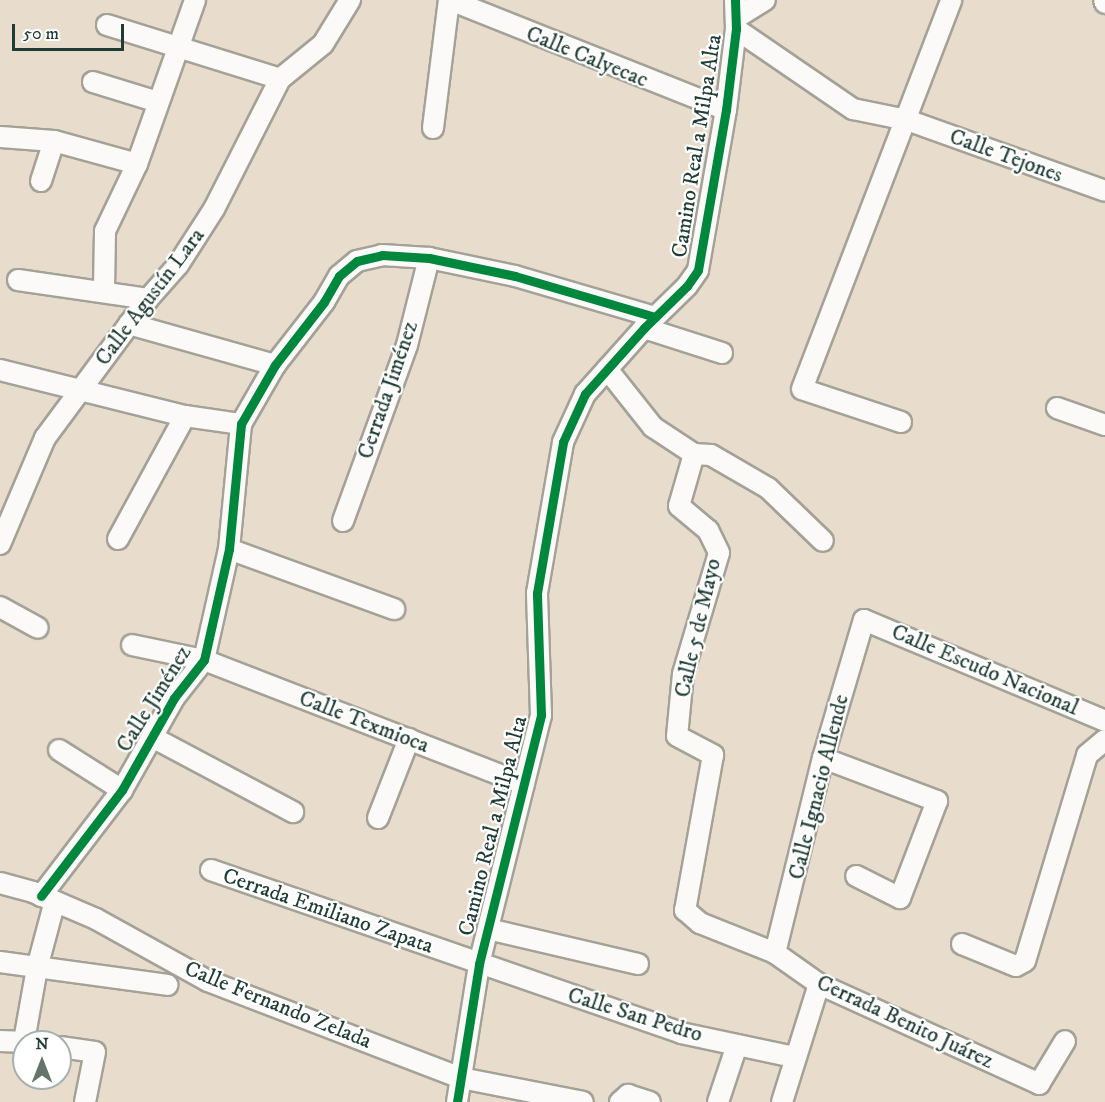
<!DOCTYPE html>
<meta charset="utf-8">
<style>
body{margin:0}
#map{position:relative;width:1105px;height:1102px;overflow:hidden;background:#e8ddcd;font-family:"IM FELL DW Pica",serif}
div>[style]{position:absolute}
[style*='--x']{left:calc(var(--x)*1px);top:calc(var(--y)*1px);width:calc(var(--w)*1px);rotate:calc(var(--a)*1deg)}
.roads{filter:drop-shadow(2px 0 #a4a197) drop-shadow(-2px 0 #a4a197) drop-shadow(0 2px #a4a197) drop-shadow(0 -2px #a4a197)}
.minor>*{height:20px;margin:-10px;padding:0 10px;transform-origin:10px;border-radius:10px;background:#fcfaf8}
.cycleway>*{height:9px;margin:-4.5px;padding:0 4.5px;transform-origin:4.5px;border-radius:4.5px;background:#00873e}
span{translate:-50% -50%;white-space:nowrap;text-align:center;line-height:1.15;-webkit-text-stroke:4.5px #fff;paint-order:stroke}
.street-label{font-size:22px;color:#1f3d34}
.north{position:absolute;left:12px;top:1030px;width:60px;height:60px;box-sizing:border-box;background:#fff;border:2px solid #a5b1ae;border-radius:50%;rotate:0deg;font-size:16px;font-weight:700;line-height:24px;text-align:center;color:#1f3d34}
.north::after{content:'';display:block;margin:auto;width:21px;height:27px;background:#65756a;clip-path:polygon(50% 0,100% 100%,50% 72%,0 100%)}
.scale{position:absolute;left:12px;top:24px;width:112px;height:27px;box-sizing:border-box;border:3px solid #1f3d34;border-top:0;padding-left:8px;font-size:18px;line-height:21px;white-space:nowrap;color:#1f3d34;-webkit-text-stroke:4px #fff;paint-order:stroke}
</style>
<div id="map">
<div class="roads">
<div class="minor">
<div style="--x:450;--y:0;--w:297;--a:21.7"></div>
<div style="--x:1104;--y:0;--w:3;--a:72"></div>
<div style="--x:736;--y:18;--w:34;--a:-32"></div>
<div style="--x:107;--y:25;--w:181;--a:17.3"></div>
<div style="--x:736;--y:29;--w:142;--a:34.4"></div>
<div style="--x:853;--y:109;--w:55;--a:11.5"></div>
<div style="--x:907;--y:120;--w:210;--a:19.7"></div>
<div style="--x:93;--y:82;--w:68;--a:17.1"></div>
<div style="--x:433;--y:128;--w:129;--a:-82.9"></div>
<div style="--x:1;--y:137;--w:53;--a:4.3"></div>
<div style="--x:54;--y:141;--w:86;--a:15.5"></div>
<div style="--x:41;--y:181;--w:42;--a:-72"></div>
<div style="--x:18;--y:280;--w:131;--a:8.3"></div>
<div style="--x:104;--y:289;--w:58;--a:-89"></div>
<div style="--x:105;--y:231;--w:74;--a:-64.5"></div>
<div style="--x:137;--y:164;--w:174;--a:-70.5"></div>
<div style="--x:129;--y:324;--w:152;--a:15.7"></div>
<div style="--x:644;--y:328;--w:82;--a:17.8"></div>
<div style="--x:607;--y:369;--w:74;--a:51.6"></div>
<div style="--x:653;--y:427;--w:49;--a:33.4"></div>
<div style="--x:0;--y:370;--w:191;--a:14"></div>
<div style="--x:185;--y:416;--w:57;--a:8.1"></div>
<div style="--x:1057;--y:408;--w:51;--a:19.5"></div>
<div style="--x:901;--y:422;--w:104;--a:-161.6"></div>
<div style="--x:802;--y:389;--w:417;--a:-69"></div>
<div style="--x:694;--y:454;--w:54;--a:106.1"></div>
<div style="--x:679;--y:506;--w:38;--a:40"></div>
<div style="--x:708;--y:530;--w:25;--a:64"></div>
<div style="--x:719;--y:553;--w:126;--a:106.6"></div>
<div style="--x:683;--y:674;--w:62;--a:95.5"></div>
<div style="--x:677;--y:736;--w:41;--a:27.8"></div>
<div style="--x:713;--y:755;--w:158;--a:100.2"></div>
<div style="--x:685;--y:910;--w:20;--a:41"></div>
<div style="--x:700;--y:923;--w:81;--a:21.8"></div>
<div style="--x:775;--y:953;--w:54;--a:35.2"></div>
<div style="--x:819;--y:984;--w:242;--a:24.4"></div>
<div style="--x:1039;--y:1084;--w:50;--a:-58.8"></div>
<div style="--x:694;--y:454;--w:17;--a:3"></div>
<div style="--x:711;--y:455;--w:66;--a:30.1"></div>
<div style="--x:768;--y:488;--w:76;--a:43.9"></div>
<div style="--x:343;--y:521;--w:187;--a:-70"></div>
<div style="--x:407;--y:345;--w:90;--a:-75.8"></div>
<div style="--x:118;--y:539;--w:140;--a:-61.4"></div>
<div style="--x:0;--y:544;--w:115;--a:-67"></div>
<div style="--x:45;--y:438;--w:173;--a:-53.5"></div>
<div style="--x:148;--y:299;--w:45;--a:-48.6"></div>
<div style="--x:178;--y:265;--w:67;--a:-57.3"></div>
<div style="--x:214;--y:209;--w:146;--a:-63.1"></div>
<div style="--x:280;--y:79;--w:55;--a:-39.1"></div>
<div style="--x:323;--y:44;--w:52;--a:-58.5"></div>
<div style="--x:229;--y:549;--w:176;--a:20"></div>
<div style="--x:0;--y:607;--w:43;--a:28.9"></div>
<div style="--x:132;--y:645;--w:74;--a:11.8"></div>
<div style="--x:204;--y:660;--w:343;--a:21.2"></div>
<div style="--x:152;--y:737;--w:160;--a:28"></div>
<div style="--x:59;--y:750;--w:75;--a:32.4"></div>
<div style="--x:823;--y:758;--w:122;--a:20.7"></div>
<div style="--x:937;--y:801;--w:104;--a:110.9"></div>
<div style="--x:900;--y:898;--w:49;--a:-153.4"></div>
<div style="--x:378;--y:818;--w:85;--a:-68.6"></div>
<div style="--x:211;--y:870;--w:497;--a:19.1"></div>
<div style="--x:681;--y:1033;--w:116;--a:12"></div>
<div style="--x:0;--y:883;--w:34;--a:15"></div>
<div style="--x:33;--y:892;--w:69;--a:23.2"></div>
<div style="--x:96;--y:919;--w:128;--a:29"></div>
<div style="--x:208;--y:981;--w:271;--a:21"></div>
<div style="--x:461;--y:1078;--w:124;--a:11.1"></div>
<div style="--x:41;--y:896;--w:133;--a:-52.6"></div>
<div style="--x:122;--y:790;--w:106;--a:-60.5"></div>
<div style="--x:174;--y:698;--w:48;--a:-51.7"></div>
<div style="--x:204;--y:660;--w:114;--a:-77.3"></div>
<div style="--x:229;--y:549;--w:126;--a:-84.5"></div>
<div style="--x:241;--y:424;--w:68;--a:-60"></div>
<div style="--x:275;--y:365;--w:80;--a:-52.1"></div>
<div style="--x:324;--y:302;--w:30;--a:-60"></div>
<div style="--x:339;--y:276;--w:23;--a:-40"></div>
<div style="--x:357;--y:261;--w:26;--a:-13"></div>
<div style="--x:382;--y:255;--w:47;--a:3.7"></div>
<div style="--x:429;--y:258;--w:88;--a:11.8"></div>
<div style="--x:515;--y:276;--w:146;--a:16.3"></div>
<div style="--x:488;--y:929;--w:154;--a:13.1"></div>
<div style="--x:962;--y:944;--w:58;--a:22.2"></div>
<div style="--x:1016;--y:966;--w:10;--a:-29"></div>
<div style="--x:1025;--y:961;--w:215;--a:-73.2"></div>
<div style="--x:1087;--y:755;--w:23;--a:-40"></div>
<div style="--x:775;--y:953;--w:201;--a:-76.2"></div>
<div style="--x:823;--y:758;--w:144;--a:-73.5"></div>
<div style="--x:864;--y:620;--w:261;--a:22.7"></div>
<div style="--x:0;--y:962;--w:169;--a:7.8"></div>
<div style="--x:0;--y:1041;--w:27;--a:2"></div>
<div style="--x:24;--y:1041;--w:74;--a:-79.9"></div>
<div style="--x:37;--y:968;--w:69;--a:-75"></div>
<div style="--x:60;--y:1047;--w:35;--a:8"></div>
<div style="--x:95;--y:1052;--w:51;--a:101.3"></div>
<div style="--x:457;--y:1102;--w:140;--a:-80.9"></div>
<div style="--x:479;--y:964;--w:257;--a:-76"></div>
<div style="--x:541;--y:715;--w:122;--a:-91.9"></div>
<div style="--x:537;--y:593;--w:153;--a:-80.2"></div>
<div style="--x:563;--y:442;--w:53;--a:-65.4"></div>
<div style="--x:585;--y:394;--w:89;--a:-48.2"></div>
<div style="--x:644;--y:328;--w:60;--a:-44.3"></div>
<div style="--x:687;--y:286;--w:19;--a:-55"></div>
<div style="--x:698;--y:270;--w:162;--a:-80.1"></div>
<div style="--x:726;--y:110;--w:82;--a:-83"></div>
<div style="--x:736;--y:29;--w:29;--a:-92"></div>
<div style="--x:620;--y:1102;--w:11;--a:-41"></div>
<div style="--x:628;--y:1095;--w:23;--a:18"></div>
<div style="--x:718;--y:1102;--w:60;--a:-71.6"></div>
<div style="--x:782;--y:1102;--w:124;--a:-72.6"></div>
</div>
</div>
<div class="cycleway">
<div style="--x:41;--y:896;--w:133;--a:-52.6"></div>
<div style="--x:122;--y:790;--w:106;--a:-60.5"></div>
<div style="--x:174;--y:698;--w:48;--a:-51.7"></div>
<div style="--x:204;--y:660;--w:114;--a:-77.3"></div>
<div style="--x:229;--y:549;--w:126;--a:-84.5"></div>
<div style="--x:241;--y:424;--w:68;--a:-60"></div>
<div style="--x:275;--y:365;--w:80;--a:-52.1"></div>
<div style="--x:324;--y:302;--w:30;--a:-60"></div>
<div style="--x:339;--y:276;--w:23;--a:-40"></div>
<div style="--x:357;--y:261;--w:26;--a:-13"></div>
<div style="--x:382;--y:255;--w:47;--a:3.7"></div>
<div style="--x:429;--y:258;--w:88;--a:11.8"></div>
<div style="--x:515;--y:276;--w:146;--a:16.3"></div>
<div style="--x:457;--y:1102;--w:140;--a:-80.9"></div>
<div style="--x:479;--y:964;--w:257;--a:-76"></div>
<div style="--x:541;--y:715;--w:122;--a:-91.9"></div>
<div style="--x:537;--y:593;--w:153;--a:-80.2"></div>
<div style="--x:563;--y:442;--w:53;--a:-65.4"></div>
<div style="--x:585;--y:394;--w:89;--a:-48.2"></div>
<div style="--x:644;--y:328;--w:60;--a:-44.3"></div>
<div style="--x:687;--y:286;--w:19;--a:-55"></div>
<div style="--x:698;--y:270;--w:162;--a:-80.1"></div>
<div style="--x:726;--y:110;--w:82;--a:-83"></div>
<div style="--x:736;--y:29;--w:29;--a:-92"></div>
</div>
<div class="street-label">
<span style="left:587px;top:57px;rotate:22deg">Calle Calyecac</span>
<span style="left:697px;top:146px;rotate:-81deg">Camino Real a Milpa Alta</span>
<span style="left:1006px;top:156px;rotate:20deg">Calle Tejones</span>
<span style="left:150px;top:297px;rotate:-53deg">Calle Agustín Lara</span>
<span style="left:388px;top:390px;rotate:-71deg">Cerrada Jiménez</span>
<span style="left:698px;top:628px;rotate:-77deg">Calle 5 de Mayo</span>
<span style="left:985px;top:670px;rotate:23deg">Calle Escudo Nacional</span>
<span style="left:154px;top:699px;rotate:-58deg">Calle Jiménez</span>
<span style="left:364px;top:722px;rotate:21deg">Calle Texmioca</span>
<span style="left:819px;top:787px;rotate:-76deg">Calle Ignacio Allende</span>
<span style="left:493px;top:826px;rotate:-76deg">Camino Real a Milpa Alta</span>
<span style="left:328px;top:911px;rotate:19deg">Cerrada Emiliano Zapata</span>
<span style="left:278px;top:1005px;rotate:22deg">Calle Fernando Zelada</span>
<span style="left:635px;top:1015px;rotate:17deg">Calle San Pedro</span>
<span style="left:905px;top:1022px;rotate:25deg">Cerrada Benito Juárez</span>
</div>
<div class="north">N</div>
<div class="scale">50 m</div>
</div>
